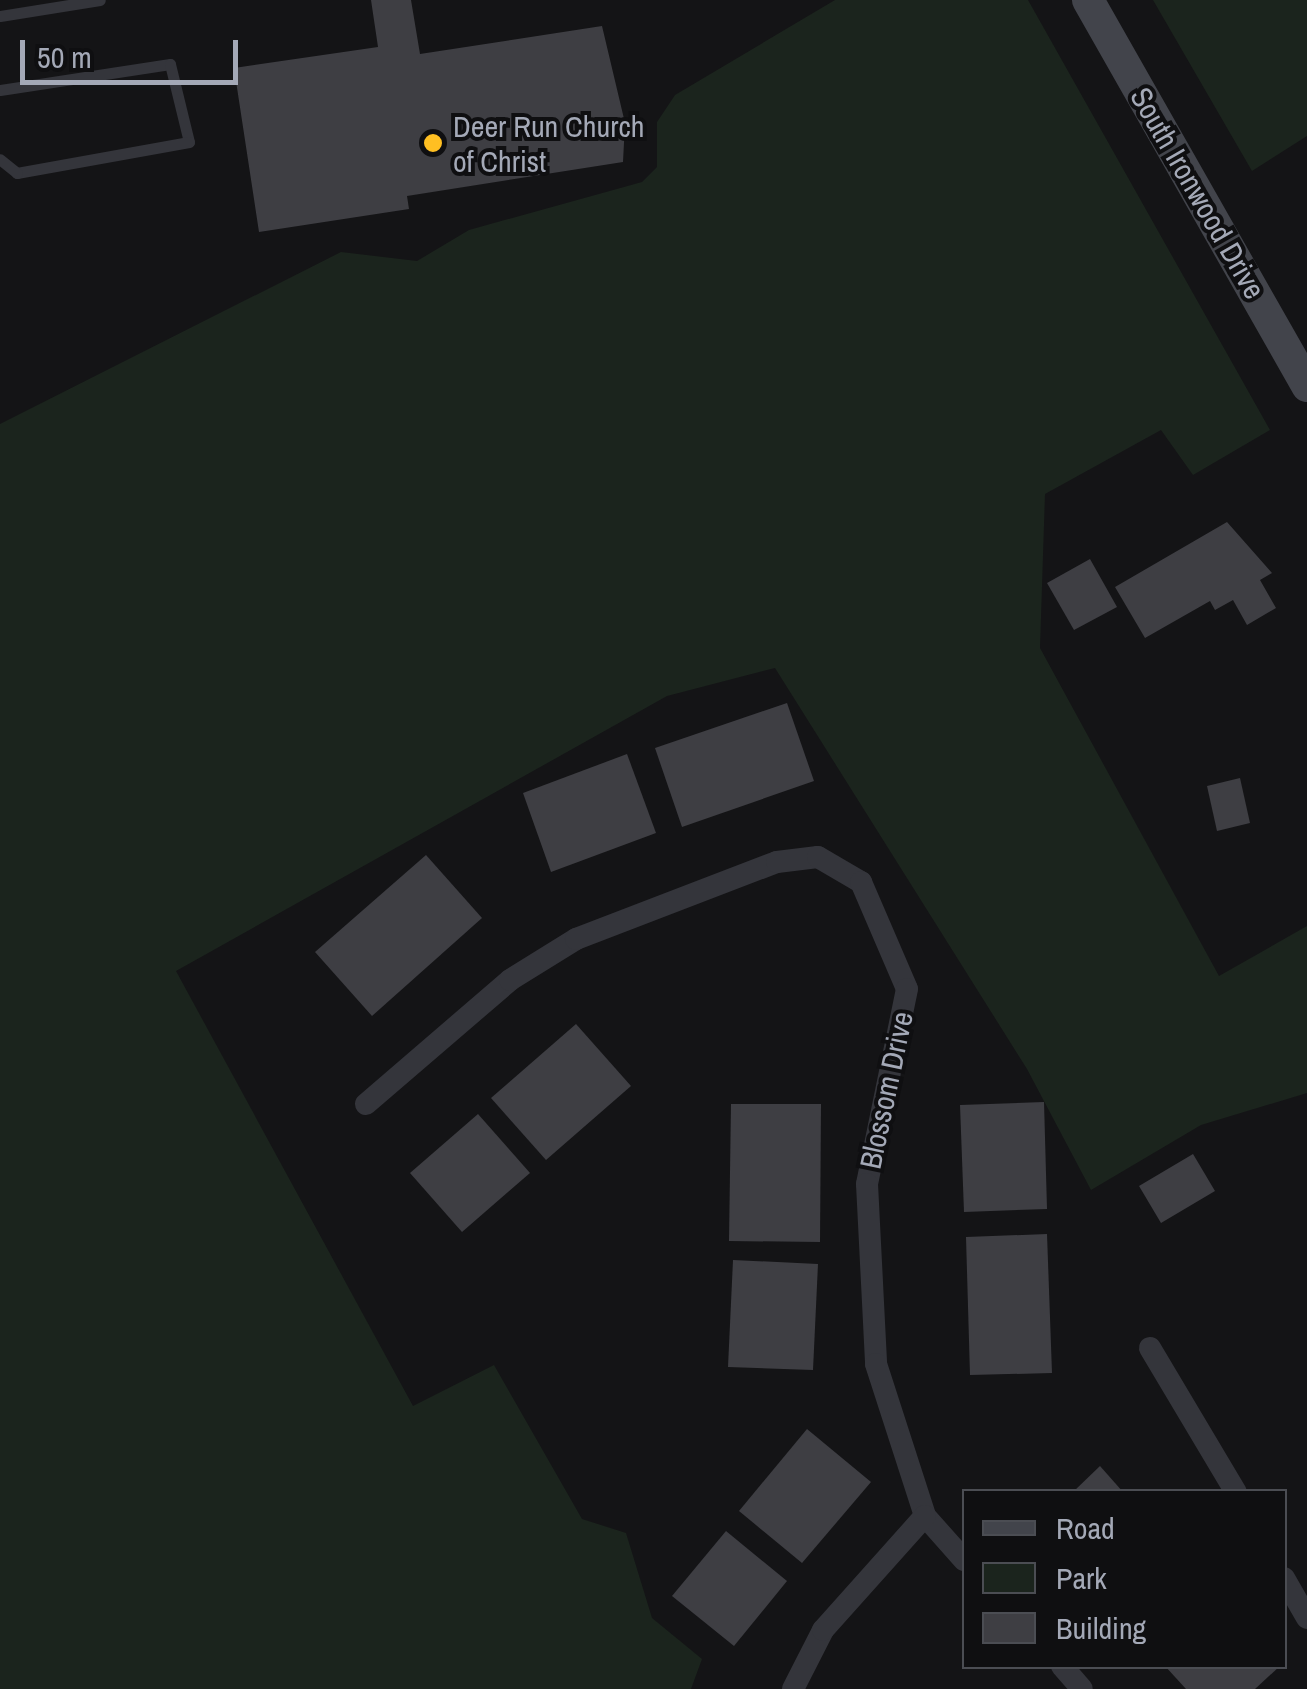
<!DOCTYPE html>
<style>
body{margin:0}
#map{position:relative;width:1307px;height:1689px;overflow:hidden;background:#141416;font-family:"Archivo Narrow",sans-serif}
div>[style]{position:absolute}
[style*='--x']{left:calc(var(--x)*1px);top:calc(var(--y)*1px);width:calc(var(--w)*1px);rotate:calc(var(--a)*1deg)}
.green>*{inset:0;background:#1b241d}
.building>*{inset:0;background:#3e3e43}
.service>*{height:11px;margin:-5.5px;padding:0 5.5px;transform-origin:5.5px;border-radius:5.5px;background:#34353b}
.minor>*{height:22px;margin:-11px;padding:0 11px;transform-origin:11px;border-radius:11px;background:#34353b}
.secondary>*{height:32px;margin:-16px;padding:0 16px;transform-origin:16px;border-radius:16px;background:#42444b}
.dots>*{width:28px;height:28px;translate:-50% -50%;box-sizing:border-box;border:5px solid #0f0f11;border-radius:50%}
span{translate:-50% -50%;white-space:nowrap;text-align:center;line-height:1.15;-webkit-text-stroke:8px #0f0f11;paint-order:stroke}
.poi-label{font-size:30px;color:#a4a9b7}
.left{translate:0 -50%;text-align:left}
.street-label{font-size:30px;color:#a4a9b7}
.legend{position:absolute;left:962px;top:1489px;width:325px;height:180px;box-sizing:border-box;background:#0f0f11;border:2px solid #4b4d53;margin:0;padding:12px 18px;list-style:none;font-size:30px;color:#a4a9b7}
.legend li{display:flex;align-items:center;gap:20px;height:50px}
.legend b{width:50px;border:2px solid #4b4d53}
.scale{position:absolute;left:20px;top:40px;width:218px;height:45px;box-sizing:border-box;border:5px solid #a4a9b7;border-top:0;padding-left:12px;font-size:30px;line-height:35px;white-space:nowrap;color:#a4a9b7;-webkit-text-stroke:8px #0f0f11;paint-order:stroke}
</style>
<div id="map">
<div class="green">
<div style="clip-path:polygon(835px 0,1028px 0,1270px 430px,1193px 475px,1161px 430px,1045px 494px,1040px 648px,1219px 976px,1307px 926px,1307px 1093px,1201px 1125px,1091px 1190px,1027px 1069px,775px 668px,667px 696px,176px 971px,413px 1406px,494px 1365px,582px 1519px,626px 1533px,652px 1618px,702px 1659px,691px 1689px,0 1689px,0 424px,341px 252px,417px 261px,469px 230px,642px 182px,657px 167px,657px 122px,675px 95px)"></div>
<div style="clip-path:polygon(1153px 0,1307px 0,1307px 136px,1252px 171px)"></div>
</div>
<div class="building">
<div style="clip-path:polygon(371px 0,411px 0,420px 54px,602px 26px,625px 123px,623px 162px,407px 196px,409px 209px,259px 232px,234px 68px,378px 47px)"></div>
<div style="clip-path:polygon(1227px 522px,1272px 573px,1260px 580px,1276px 608px,1247px 625px,1233px 600px,1215px 610px,1210px 601px,1145px 638px,1115px 587px)"></div>
<div style="clip-path:polygon(1090px 559px,1117px 607px,1074px 630px,1047px 583px)"></div>
<div style="clip-path:polygon(787px 703px,814px 781px,682px 827px,655px 748px)"></div>
<div style="clip-path:polygon(627px 754px,656px 833px,551px 872px,523px 793px)"></div>
<div style="clip-path:polygon(1240px 778px,1250px 823px,1217px 831px,1207px 786px)"></div>
<div style="clip-path:polygon(426px 855px,482px 918px,372px 1016px,315px 952px)"></div>
<div style="clip-path:polygon(576px 1024px,631px 1086px,546px 1160px,491px 1098px)"></div>
<div style="clip-path:polygon(1044px 1102px,1047px 1209px,964px 1212px,960px 1105px)"></div>
<div style="clip-path:polygon(731px 1104px,821px 1104px,820px 1242px,729px 1241px)"></div>
<div style="clip-path:polygon(478px 1114px,530px 1173px,462px 1232px,410px 1173px)"></div>
<div style="clip-path:polygon(1193px 1154px,1215px 1191px,1161px 1223px,1139px 1186px)"></div>
<div style="clip-path:polygon(1047px 1234px,1052px 1373px,970px 1375px,966px 1237px)"></div>
<div style="clip-path:polygon(733px 1260px,818px 1264px,813px 1370px,728px 1367px)"></div>
<div style="clip-path:polygon(807px 1429px,871px 1482px,802px 1563px,739px 1511px)"></div>
<div style="clip-path:polygon(1100px 1466px,1123px 1492px,1073px 1492px)"></div>
<div style="clip-path:polygon(726px 1531px,787px 1581px,734px 1646px,672px 1596px)"></div>
<div style="clip-path:polygon(1165px 1666px,1280px 1666px,1255px 1689px,1186px 1689px)"></div>
</div>
<div class="service">
<div style="--x:0;--y:16;--w:101;--a:-9.1"></div>
<div style="--x:0;--y:90;--w:172;--a:-8.7"></div>
<div style="--x:170;--y:64;--w:80;--a:76.3"></div>
<div style="--x:189;--y:142;--w:175;--a:169.8"></div>
<div style="--x:17;--y:173;--w:22;--a:-141"></div>
</div>
<div class="minor">
<div style="--x:366;--y:1104;--w:190;--a:-40.7"></div>
<div style="--x:510;--y:980;--w:78;--a:-31.8"></div>
<div style="--x:576;--y:939;--w:215;--a:-21"></div>
<div style="--x:777;--y:862;--w:41;--a:-7"></div>
<div style="--x:818;--y:857;--w:50;--a:30.2"></div>
<div style="--x:861;--y:882;--w:116;--a:66.7"></div>
<div style="--x:907;--y:989;--w:199;--a:101.6"></div>
<div style="--x:867;--y:1184;--w:180;--a:87.1"></div>
<div style="--x:876;--y:1364;--w:160;--a:72.1"></div>
<div style="--x:925;--y:1516;--w:59;--a:48.4"></div>
<div style="--x:1150;--y:1348;--w:168;--a:59.2"></div>
<div style="--x:1284;--y:1578;--w:46;--a:60.1"></div>
<div style="--x:1062;--y:1666;--w:30;--a:49"></div>
<div style="--x:793;--y:1689;--w:66;--a:-63"></div>
<div style="--x:823;--y:1630;--w:153;--a:-48.2"></div>
</div>
<div class="secondary">
<div style="--x:1088;--y:0;--w:444;--a:60.4"></div>
</div>
<div class="dots">
<div style="left:433px;top:143px;background:#ffbf22"></div>
</div>
<div class="poi-label">
<span class="left" style="left:453px;top:143px">Deer Run Church<br>of Christ</span>
</div>
<div class="street-label">
<span style="left:1198px;top:193px;rotate:60deg">South Ironwood Drive</span>
<span style="left:886px;top:1090px;rotate:-78deg">Blossom Drive</span>
</div>
<ul class="legend">
<li><b style="height:12px;background:#42444b"></b>Road</li>
<li><b style="height:28px;background:#1b241d"></b>Park</li>
<li><b style="height:28px;background:#3e3e43"></b>Building</li>
</ul>
<div class="scale">50 m</div>
</div>
